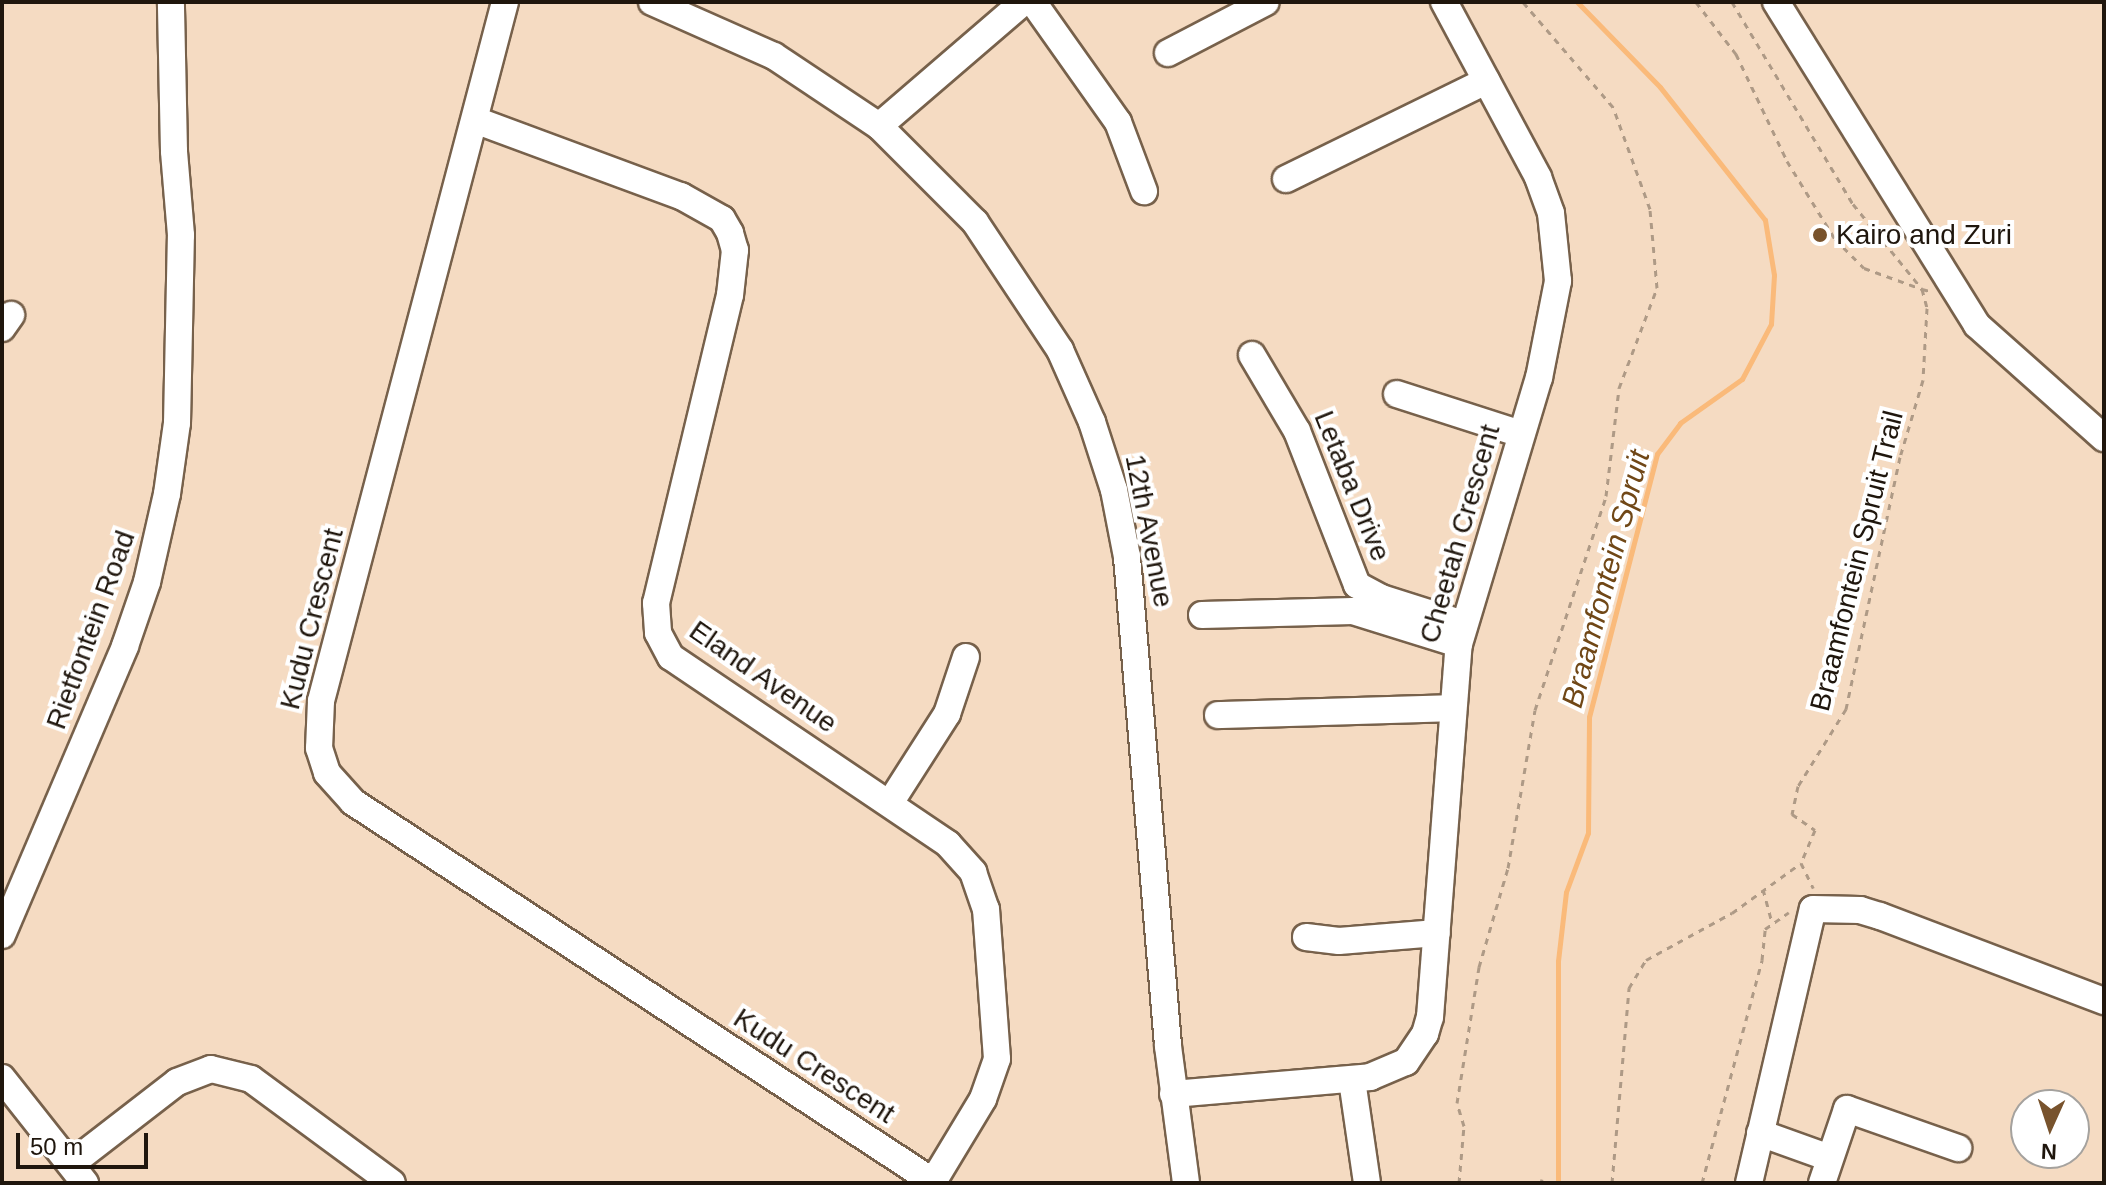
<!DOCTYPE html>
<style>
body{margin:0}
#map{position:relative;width:2106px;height:1185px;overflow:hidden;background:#f5dbc2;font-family:Helvetica,sans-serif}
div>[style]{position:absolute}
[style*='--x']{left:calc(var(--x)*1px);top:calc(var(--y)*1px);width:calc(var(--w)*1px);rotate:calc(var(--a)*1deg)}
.stream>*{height:5px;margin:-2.5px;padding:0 2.5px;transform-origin:2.5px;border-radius:2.5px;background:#faba7a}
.path>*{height:3px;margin-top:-1.5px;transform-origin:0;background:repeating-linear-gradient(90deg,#ae9a86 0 6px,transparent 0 12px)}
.roads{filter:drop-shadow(2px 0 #77614b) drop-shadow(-2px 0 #77614b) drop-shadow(0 2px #77614b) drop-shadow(0 -2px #77614b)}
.minor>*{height:26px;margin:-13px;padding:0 13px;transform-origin:13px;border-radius:13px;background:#fff}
.dots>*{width:22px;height:22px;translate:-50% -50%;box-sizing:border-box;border:4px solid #fff;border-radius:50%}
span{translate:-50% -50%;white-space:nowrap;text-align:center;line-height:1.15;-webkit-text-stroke:8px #fff;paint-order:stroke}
.poi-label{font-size:28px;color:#1f160d}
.left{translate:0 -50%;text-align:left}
.street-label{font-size:28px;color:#1f160d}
.water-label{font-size:30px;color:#704716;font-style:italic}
.frame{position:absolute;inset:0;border:4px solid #1f160d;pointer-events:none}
.north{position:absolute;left:2010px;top:1089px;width:80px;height:80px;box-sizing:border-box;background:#fff;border:2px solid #a5a29e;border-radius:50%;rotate:183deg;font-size:22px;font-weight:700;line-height:32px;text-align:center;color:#1f160d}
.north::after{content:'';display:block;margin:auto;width:28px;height:36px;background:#78532d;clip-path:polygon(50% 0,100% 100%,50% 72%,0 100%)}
.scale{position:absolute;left:16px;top:1133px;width:132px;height:36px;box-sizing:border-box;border:4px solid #1f160d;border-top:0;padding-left:10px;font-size:24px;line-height:28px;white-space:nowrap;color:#1f160d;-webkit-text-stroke:6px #fff;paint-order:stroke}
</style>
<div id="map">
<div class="stream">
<div style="--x:1558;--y:1183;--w:222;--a:-90"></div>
<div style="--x:1558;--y:961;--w:69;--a:-83.4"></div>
<div style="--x:1566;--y:892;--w:63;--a:-69.6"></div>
<div style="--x:1588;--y:833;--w:116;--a:-89.5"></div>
<div style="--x:1589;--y:717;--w:272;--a:-75.5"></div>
<div style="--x:1657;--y:454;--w:39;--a:-53"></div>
<div style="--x:1680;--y:423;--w:76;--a:-35.4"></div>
<div style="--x:1742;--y:379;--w:62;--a:-62.2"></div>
<div style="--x:1771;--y:324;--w:49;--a:-86.5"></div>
<div style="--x:1774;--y:275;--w:56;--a:-99.3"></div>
<div style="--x:1765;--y:220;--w:169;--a:-128.3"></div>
<div style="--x:1660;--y:87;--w:119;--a:-134.3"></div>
</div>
<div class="path">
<div style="--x:1696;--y:2;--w:66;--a:52.4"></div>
<div style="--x:1736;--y:54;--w:119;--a:64.5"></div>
<div style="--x:1787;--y:161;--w:92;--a:58.4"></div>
<div style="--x:1835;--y:239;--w:41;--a:45"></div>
<div style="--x:1864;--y:268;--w:62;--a:19.9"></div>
<div style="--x:1922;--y:289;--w:20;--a:75"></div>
<div style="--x:1927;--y:308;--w:72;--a:93.2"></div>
<div style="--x:1923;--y:380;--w:80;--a:106.6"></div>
<div style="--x:1900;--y:457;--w:258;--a:102.1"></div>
<div style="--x:1846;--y:709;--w:91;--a:121.9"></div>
<div style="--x:1798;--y:786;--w:29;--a:102"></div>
<div style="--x:1792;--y:814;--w:28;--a:35"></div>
<div style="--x:1815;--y:830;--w:36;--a:113"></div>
<div style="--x:1801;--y:863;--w:28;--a:64"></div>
<div style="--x:1732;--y:2;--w:235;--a:59.1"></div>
<div style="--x:1853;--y:204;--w:109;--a:50.9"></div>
<div style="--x:1922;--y:289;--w:8;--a:14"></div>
<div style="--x:1763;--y:889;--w:34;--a:75"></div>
<div style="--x:1459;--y:1183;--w:57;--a:-85"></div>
<div style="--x:1464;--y:1126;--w:24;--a:-107"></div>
<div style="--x:1457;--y:1103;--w:138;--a:-80.8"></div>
<div style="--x:1479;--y:967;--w:103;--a:-73.7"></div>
<div style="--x:1508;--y:868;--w:160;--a:-80.3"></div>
<div style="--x:1535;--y:710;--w:225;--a:-71.6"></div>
<div style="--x:1606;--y:496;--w:109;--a:-83.1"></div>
<div style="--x:1619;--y:388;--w:107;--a:-69.2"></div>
<div style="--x:1657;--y:288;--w:79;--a:-95.1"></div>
<div style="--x:1650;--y:209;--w:109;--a:-109.9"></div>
<div style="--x:1613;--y:107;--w:138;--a:-130.6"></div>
<div style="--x:1541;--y:1183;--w:4;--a:-76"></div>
<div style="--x:1612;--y:1183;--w:196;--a:-85"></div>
<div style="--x:1629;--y:988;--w:33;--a:-59"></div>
<div style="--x:1646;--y:960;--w:98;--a:-28.7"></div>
<div style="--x:1732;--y:913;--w:85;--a:-35.9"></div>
<div style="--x:1702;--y:1183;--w:231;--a:-74.9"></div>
<div style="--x:1762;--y:960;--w:31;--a:-84"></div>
<div style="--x:1765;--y:929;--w:29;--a:-35"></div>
</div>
<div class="roads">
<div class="minor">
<div style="--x:505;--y:2;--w:723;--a:104.75"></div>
<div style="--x:321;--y:701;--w:47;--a:92.4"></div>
<div style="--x:319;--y:748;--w:26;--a:72"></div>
<div style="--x:327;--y:773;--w:39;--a:48"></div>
<div style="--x:353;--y:802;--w:696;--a:33.21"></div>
<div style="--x:652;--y:2;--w:133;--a:23.9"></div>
<div style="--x:774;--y:56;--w:126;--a:33.7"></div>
<div style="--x:879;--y:126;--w:136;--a:45"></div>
<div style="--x:975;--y:222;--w:154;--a:56.4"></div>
<div style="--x:1060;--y:350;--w:79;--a:66"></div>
<div style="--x:1092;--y:422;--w:71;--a:72.1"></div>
<div style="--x:1114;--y:490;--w:68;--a:79"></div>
<div style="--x:1127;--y:557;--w:491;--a:85.2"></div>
<div style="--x:1168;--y:1046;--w:138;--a:82.5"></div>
<div style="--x:1033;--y:2;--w:147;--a:54.7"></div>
<div style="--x:1118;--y:122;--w:74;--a:69.4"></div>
<div style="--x:1776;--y:2;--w:380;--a:58.1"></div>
<div style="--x:1977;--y:325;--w:170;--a:41.7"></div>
<div style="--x:1168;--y:53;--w:110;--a:-27.5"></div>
<div style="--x:475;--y:120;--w:220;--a:20.3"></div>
<div style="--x:681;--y:196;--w:47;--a:29.3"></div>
<div style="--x:722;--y:219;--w:16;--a:60"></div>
<div style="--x:730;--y:233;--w:18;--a:74"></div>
<div style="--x:735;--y:250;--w:45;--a:96.3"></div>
<div style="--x:730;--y:295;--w:317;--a:103.5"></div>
<div style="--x:656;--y:603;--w:30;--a:86"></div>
<div style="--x:658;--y:633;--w:27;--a:62"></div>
<div style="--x:671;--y:657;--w:334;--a:34"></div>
<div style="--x:948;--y:844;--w:38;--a:48"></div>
<div style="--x:973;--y:872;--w:39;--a:71"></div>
<div style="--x:986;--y:909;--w:150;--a:85.8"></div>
<div style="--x:997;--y:1059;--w:42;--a:109.3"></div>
<div style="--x:983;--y:1099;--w:97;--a:121.1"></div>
<div style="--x:879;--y:126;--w:190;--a:-40.7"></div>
<div style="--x:1286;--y:179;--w:223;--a:-26.1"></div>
<div style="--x:2;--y:328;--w:16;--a:-55"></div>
<div style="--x:1252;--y:355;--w:88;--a:59.4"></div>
<div style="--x:1297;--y:431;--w:165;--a:68.7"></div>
<div style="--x:1357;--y:585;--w:27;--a:28"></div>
<div style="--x:1381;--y:598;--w:86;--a:17.6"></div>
<div style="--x:1397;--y:394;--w:130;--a:17.9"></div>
<div style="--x:1202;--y:615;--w:151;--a:-1.5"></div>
<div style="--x:1353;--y:611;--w:111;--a:17.3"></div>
<div style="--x:1218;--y:715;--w:234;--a:-1.7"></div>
<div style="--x:890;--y:803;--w:106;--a:-57.4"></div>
<div style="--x:947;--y:714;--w:60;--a:-71.6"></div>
<div style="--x:2;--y:935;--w:314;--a:-66.9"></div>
<div style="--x:125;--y:646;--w:68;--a:-71"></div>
<div style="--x:147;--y:582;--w:90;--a:-77.2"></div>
<div style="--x:167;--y:494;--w:72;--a:-82"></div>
<div style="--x:177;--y:423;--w:188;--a:-88.8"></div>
<div style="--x:181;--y:235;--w:84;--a:-94.8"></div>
<div style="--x:174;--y:151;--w:149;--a:-91.2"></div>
<div style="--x:1306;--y:937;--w:33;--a:7"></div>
<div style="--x:1339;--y:941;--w:98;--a:-4.7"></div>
<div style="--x:2;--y:1078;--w:134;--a:51.7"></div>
<div style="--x:1352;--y:1080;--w:104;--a:81.7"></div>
<div style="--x:1173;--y:1094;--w:198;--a:-4.9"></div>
<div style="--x:1370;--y:1077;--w:39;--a:-23"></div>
<div style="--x:1406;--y:1062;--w:34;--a:-56"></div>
<div style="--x:1425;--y:1034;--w:18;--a:-74"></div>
<div style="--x:1430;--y:1017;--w:374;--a:-85.6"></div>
<div style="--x:1459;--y:644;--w:278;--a:-73.3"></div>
<div style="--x:1539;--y:378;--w:99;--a:-78.9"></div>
<div style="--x:1558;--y:281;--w:68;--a:-95.9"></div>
<div style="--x:1551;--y:213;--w:38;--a:-110"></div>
<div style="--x:1538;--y:177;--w:199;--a:-118.2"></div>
<div style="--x:1760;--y:1133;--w:74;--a:19.7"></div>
<div style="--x:71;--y:1164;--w:134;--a:-37.7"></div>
<div style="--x:177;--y:1082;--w:36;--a:-21"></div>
<div style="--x:211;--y:1069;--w:41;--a:14"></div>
<div style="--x:251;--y:1079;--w:175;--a:36.4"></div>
<div style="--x:1749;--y:1183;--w:281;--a:-76.9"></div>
<div style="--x:1813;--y:909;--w:47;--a:1.2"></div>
<div style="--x:1860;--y:910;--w:21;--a:17"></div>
<div style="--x:1880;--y:916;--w:240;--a:20.8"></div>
<div style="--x:1822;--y:1183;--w:78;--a:-71.3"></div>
<div style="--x:1847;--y:1109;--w:118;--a:19.4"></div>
</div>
</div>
<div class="dots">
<div style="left:1820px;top:235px;background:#78532d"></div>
</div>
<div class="poi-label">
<span class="left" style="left:1836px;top:235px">Kairo and Zuri</span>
</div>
<div class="street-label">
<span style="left:1352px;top:486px;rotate:68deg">Letaba Drive</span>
<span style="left:1149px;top:531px;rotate:79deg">12th Avenue</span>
<span style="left:1460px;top:534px;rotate:-74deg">Cheetah Crescent</span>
<span style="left:1857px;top:561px;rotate:-76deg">Braamfontein Spruit Trail</span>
<span style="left:312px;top:619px;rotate:-76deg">Kudu Crescent</span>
<span style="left:91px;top:630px;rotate:-70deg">Rietfontein Road</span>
<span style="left:763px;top:677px;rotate:35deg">Eland Avenue</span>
<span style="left:814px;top:1066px;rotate:33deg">Kudu Crescent</span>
</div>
<div class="water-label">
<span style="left:1606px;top:579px;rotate:-75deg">Braamfontein Spruit</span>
</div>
<div class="frame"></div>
<div class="north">N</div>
<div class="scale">50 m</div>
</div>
